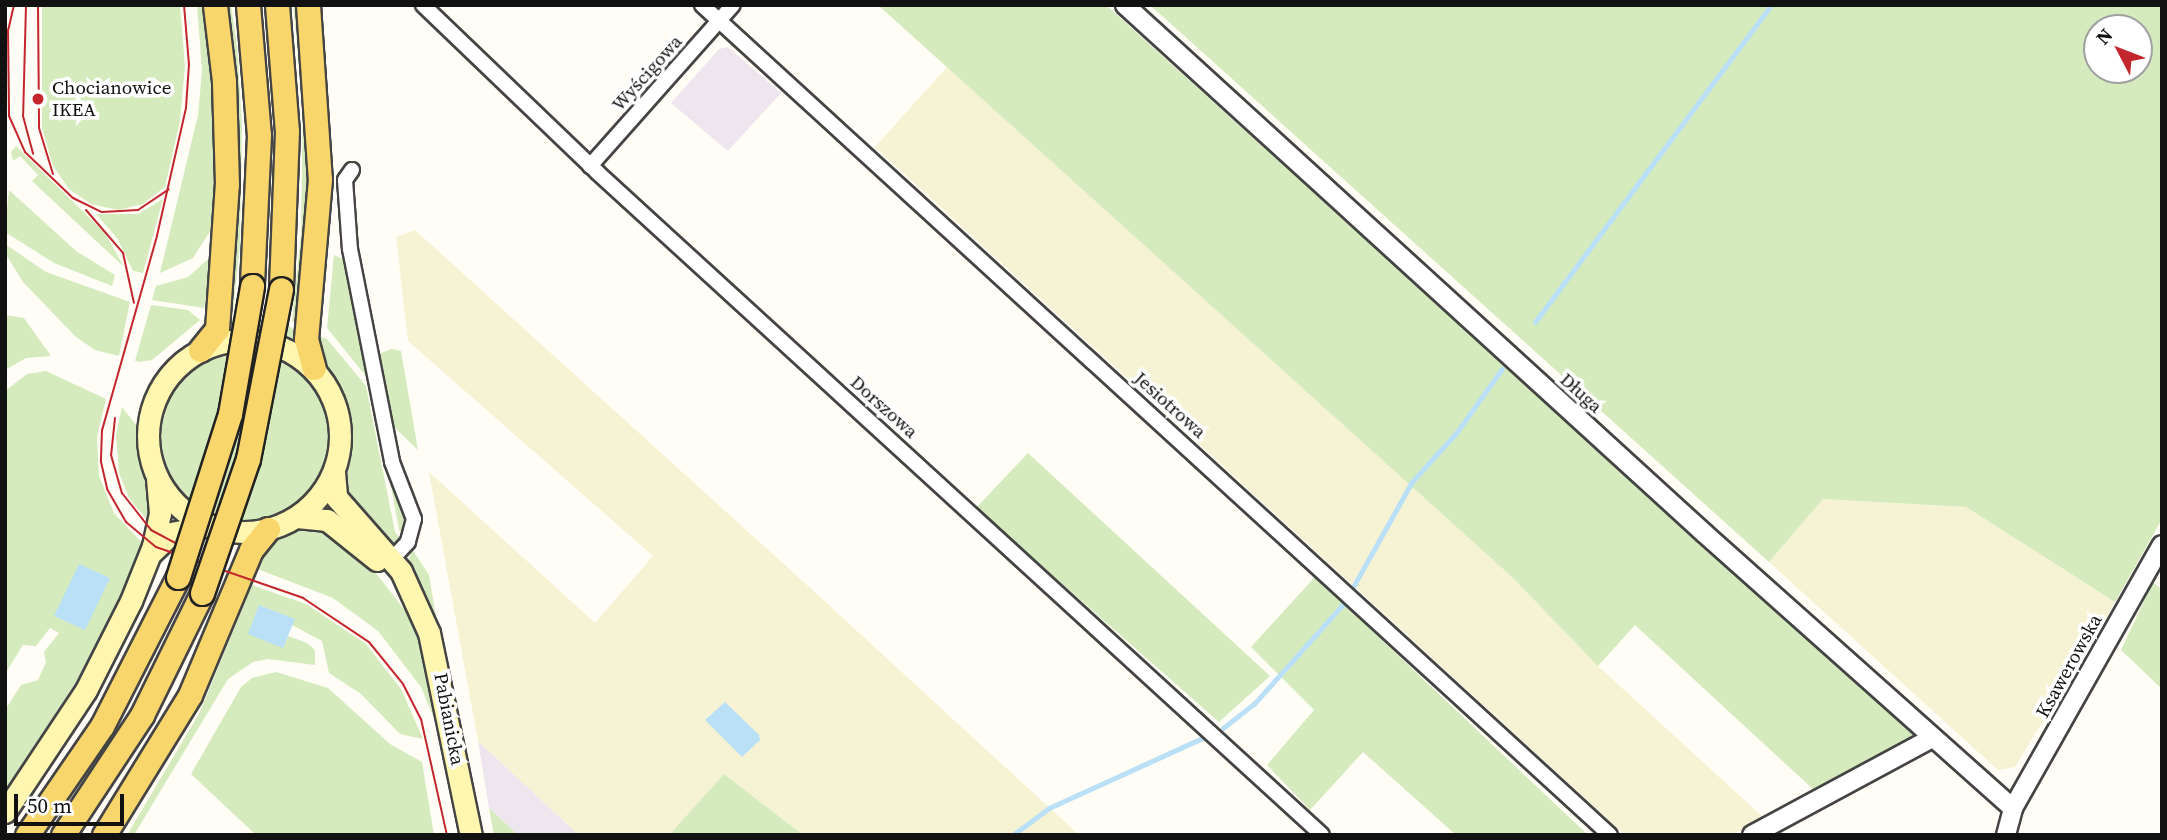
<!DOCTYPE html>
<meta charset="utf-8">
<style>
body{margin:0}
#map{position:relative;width:2167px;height:840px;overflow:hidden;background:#fffdf5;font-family:"Source Serif 4",serif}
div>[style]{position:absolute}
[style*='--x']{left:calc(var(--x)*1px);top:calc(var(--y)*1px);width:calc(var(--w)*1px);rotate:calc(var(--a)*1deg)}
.industrial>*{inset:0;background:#eee6ef}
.farmland>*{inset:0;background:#f6f3d4}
.green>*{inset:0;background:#d5ebbd}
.round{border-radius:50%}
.water>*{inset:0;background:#b9e0f7}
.stream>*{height:4.5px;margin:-2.25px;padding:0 2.25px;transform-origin:2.25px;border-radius:2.25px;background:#b9e0f7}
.roads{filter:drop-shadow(2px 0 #444) drop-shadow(-2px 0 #444) drop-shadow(0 2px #444) drop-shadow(0 -2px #444)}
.minor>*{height:14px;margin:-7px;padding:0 7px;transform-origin:7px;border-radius:7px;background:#fff}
.tertiary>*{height:18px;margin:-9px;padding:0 9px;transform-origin:9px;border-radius:9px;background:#fff}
.secondary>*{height:21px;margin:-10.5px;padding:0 10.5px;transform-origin:10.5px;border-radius:10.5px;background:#fff6b0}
.secondary>.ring{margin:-10.5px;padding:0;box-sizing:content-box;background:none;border:21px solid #fff6b0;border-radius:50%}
.primary>*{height:23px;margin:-11.5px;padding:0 11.5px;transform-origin:11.5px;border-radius:11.5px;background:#f9d66b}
.tram>*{height:2px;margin:-1px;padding:0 1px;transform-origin:1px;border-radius:1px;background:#c4262e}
.bridges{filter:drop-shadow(2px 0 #222) drop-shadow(-2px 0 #222) drop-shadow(0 2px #222) drop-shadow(0 -2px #222)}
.primary-bridge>*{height:23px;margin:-11.5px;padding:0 11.5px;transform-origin:11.5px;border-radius:11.5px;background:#f9d66b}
.dots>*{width:19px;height:19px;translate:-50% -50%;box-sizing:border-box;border:4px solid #fff;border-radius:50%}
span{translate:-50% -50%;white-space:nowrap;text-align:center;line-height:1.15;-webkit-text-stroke:7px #fff;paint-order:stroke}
.street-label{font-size:19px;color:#111}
.poi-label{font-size:19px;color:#111}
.left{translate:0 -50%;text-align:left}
.frame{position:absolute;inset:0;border:7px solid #111;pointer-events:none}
.north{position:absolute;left:2083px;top:14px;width:70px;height:70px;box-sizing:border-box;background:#fff;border:2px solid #a0a0a0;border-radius:50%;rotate:312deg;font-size:19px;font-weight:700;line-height:28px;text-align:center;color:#111}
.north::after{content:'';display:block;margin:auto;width:24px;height:32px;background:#c4262e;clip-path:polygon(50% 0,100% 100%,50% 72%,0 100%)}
.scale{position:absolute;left:14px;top:794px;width:110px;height:32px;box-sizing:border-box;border:4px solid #111;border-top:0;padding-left:9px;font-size:21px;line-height:24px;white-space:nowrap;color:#111;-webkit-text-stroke:5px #fff;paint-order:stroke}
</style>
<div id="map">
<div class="industrial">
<div style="clip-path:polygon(728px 47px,781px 93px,728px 151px,671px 103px,719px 49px)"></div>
<div style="clip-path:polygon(478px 741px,579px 835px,518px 835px,489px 808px)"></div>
</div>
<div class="farmland">
<div style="clip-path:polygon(947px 67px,1512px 577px,1598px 666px,1764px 818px,1732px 835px,1625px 835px,875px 147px)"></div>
<div style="clip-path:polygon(415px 230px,819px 596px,1079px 835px,803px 835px,724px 774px,669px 835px,579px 835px,478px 741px,429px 472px,595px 623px,653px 556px,408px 341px,396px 237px)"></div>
<div style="clip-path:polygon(1823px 499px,1966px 507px,2115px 602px,2015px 767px,1998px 770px,1769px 562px)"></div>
</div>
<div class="green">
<div style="clip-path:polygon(42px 5px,180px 5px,185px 66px,180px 121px,165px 187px,143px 204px,118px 210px,91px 204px,69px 189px,53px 166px,42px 128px)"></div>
<div style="clip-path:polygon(197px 5px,207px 5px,213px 57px,217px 175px,214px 225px,193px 258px,160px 273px,198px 115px,202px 70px)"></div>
<div style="clip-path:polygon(224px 5px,231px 5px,237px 45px,242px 126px,240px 244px,233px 312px,225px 311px)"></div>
<div style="clip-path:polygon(293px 5px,299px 5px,311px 196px,300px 322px,292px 321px,301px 233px,303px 101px)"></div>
<div style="clip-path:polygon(878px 5px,1106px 5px,1916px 737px,1815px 791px,1635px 625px,1598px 666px,1512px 577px)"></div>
<div style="clip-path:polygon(evenodd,1150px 5px,2162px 5px,2162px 519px,2115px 602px,1966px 507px,1823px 499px,1769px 562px,1150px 5px,2097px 28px,2139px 28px,2139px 70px,2097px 70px,2097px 28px)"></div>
<div style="clip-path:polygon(16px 146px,105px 233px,124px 267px,32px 181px,38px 175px,20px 156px,13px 161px,11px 152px)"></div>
<div style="clip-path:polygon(9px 190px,76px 251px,115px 275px,112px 286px,54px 263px,5px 232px)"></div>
<div style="clip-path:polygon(163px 199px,143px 273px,133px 271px,117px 238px,96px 214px,138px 214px)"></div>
<div style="clip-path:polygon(5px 244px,46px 272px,130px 302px,119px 356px,95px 350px,76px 337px,23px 282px,5px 253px)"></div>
<div style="clip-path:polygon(213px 255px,204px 308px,152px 300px,156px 286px,188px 277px)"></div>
<div style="clip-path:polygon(334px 255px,346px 261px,370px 381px,327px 328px)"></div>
<div style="clip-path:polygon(151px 305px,188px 310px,200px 320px,152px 360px,139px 362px,135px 361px)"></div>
<div style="clip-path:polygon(5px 315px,24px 318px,51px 356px,26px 358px,5px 370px)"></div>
<div style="clip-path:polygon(234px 318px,289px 326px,297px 332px,295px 342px,263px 332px,222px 332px,224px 322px)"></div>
<div style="clip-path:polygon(316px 335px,327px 339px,366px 386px,395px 532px,401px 539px,395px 543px,387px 542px,348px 504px,341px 480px,350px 446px,350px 422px)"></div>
<div class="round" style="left:157px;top:348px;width:174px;height:174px"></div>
<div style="clip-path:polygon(392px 349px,401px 351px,418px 450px,392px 425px,378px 354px)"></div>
<div style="clip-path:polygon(46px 371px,106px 399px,97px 437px,99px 476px,114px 513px,144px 545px,83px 671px,5px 790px,5px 710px,21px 685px,38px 680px,46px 662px,44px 652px,59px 633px,50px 628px,36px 646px,23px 645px,5px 674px,5px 391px,27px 374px)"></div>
<div style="clip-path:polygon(122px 407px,137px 426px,140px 456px,152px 490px,151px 525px,129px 498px,119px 473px,116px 435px)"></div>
<div style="clip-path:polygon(1028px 453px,1270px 676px,1219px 722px,976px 508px)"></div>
<div style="clip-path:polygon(388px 470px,408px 518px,405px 535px,399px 530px)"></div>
<div style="clip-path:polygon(313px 523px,358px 550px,407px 613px,421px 642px,440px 733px,421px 687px,378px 631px,333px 598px,255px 568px,260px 553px,275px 537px)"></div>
<div style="clip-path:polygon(412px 549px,429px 575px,438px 628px,407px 566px)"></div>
<div style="clip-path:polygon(1315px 577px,1588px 835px,1456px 835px,1363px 752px,1310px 810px,1267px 765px,1314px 710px,1251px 647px)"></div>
<div style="clip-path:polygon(2153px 582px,2162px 590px,2162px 689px,2121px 650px)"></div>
<div style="clip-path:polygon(252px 585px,306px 604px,366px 644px,401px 689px,423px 739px,400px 734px,361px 694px,329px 673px,322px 641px,292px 625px,294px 619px,283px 648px,288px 636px,307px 643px,315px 650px,315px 665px,268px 659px,253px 662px,228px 679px,134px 835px,127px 835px,200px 712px)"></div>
<div style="clip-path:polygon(276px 672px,328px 688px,390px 744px,422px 762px,434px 835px,256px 835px,191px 774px,241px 687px,252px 678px)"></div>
<div style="clip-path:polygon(724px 774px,803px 835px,669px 835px)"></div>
<div style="clip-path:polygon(489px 808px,518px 835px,494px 835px)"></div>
</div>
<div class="water">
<div style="clip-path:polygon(79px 564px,110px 578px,85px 630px,54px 616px)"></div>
<div style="clip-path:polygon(259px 605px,295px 619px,283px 648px,248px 634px)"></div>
<div style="clip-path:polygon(725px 702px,759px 735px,760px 740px,742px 757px,705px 720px)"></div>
</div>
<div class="stream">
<div style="--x:1535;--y:322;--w:395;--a:-53.3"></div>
<div style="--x:1353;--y:587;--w:120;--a:-60.7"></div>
<div style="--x:1412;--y:482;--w:67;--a:-48"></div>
<div style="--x:1457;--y:432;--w:77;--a:-54.5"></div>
<div style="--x:1223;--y:728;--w:39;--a:-38"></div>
<div style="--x:1254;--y:704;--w:138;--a:-48.2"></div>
<div style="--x:1013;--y:835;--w:45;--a:-36.9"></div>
<div style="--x:1049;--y:808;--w:171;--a:-24.5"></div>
</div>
<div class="roads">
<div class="minor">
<div style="--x:423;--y:5;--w:241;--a:43.8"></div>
<div style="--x:597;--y:172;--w:982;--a:42.44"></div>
<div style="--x:702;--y:5;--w:1230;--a:42.43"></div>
<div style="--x:590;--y:166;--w:215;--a:-48.4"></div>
<div style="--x:352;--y:170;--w:12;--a:125"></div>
<div style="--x:345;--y:180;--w:69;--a:85.9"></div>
<div style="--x:350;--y:249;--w:217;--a:78.8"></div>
<div style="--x:392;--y:462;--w:61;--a:68.9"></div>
<div style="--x:414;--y:519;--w:24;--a:105"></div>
<div style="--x:408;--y:542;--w:23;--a:133"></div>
</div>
<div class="tertiary">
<div style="--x:1125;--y:5;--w:784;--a:42.36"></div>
<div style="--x:1704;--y:533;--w:414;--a:41.7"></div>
<div style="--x:1752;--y:835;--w:204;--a:-28.3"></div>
<div style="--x:2006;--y:835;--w:28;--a:-75"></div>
<div style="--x:2013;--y:808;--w:302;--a:-60.5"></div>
</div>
<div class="secondary">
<div class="ring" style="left:148px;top:340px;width:171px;height:171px"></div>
<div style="--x:334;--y:472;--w:25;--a:85"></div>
<div style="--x:336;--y:497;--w:98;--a:48.7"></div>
<div style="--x:401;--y:571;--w:68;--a:65.7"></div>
<div style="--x:429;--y:633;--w:206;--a:78.3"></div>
<div style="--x:297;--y:517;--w:30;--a:6"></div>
<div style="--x:327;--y:520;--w:64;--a:38.7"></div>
<div style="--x:151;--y:553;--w:29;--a:-44"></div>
<div style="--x:172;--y:533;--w:38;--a:-12"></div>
<div style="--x:5;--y:812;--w:146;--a:-56.4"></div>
<div style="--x:86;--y:690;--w:100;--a:-63.2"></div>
<div style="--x:131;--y:601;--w:59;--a:-68.2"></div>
<div style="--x:153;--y:546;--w:34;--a:-78"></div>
<div style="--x:160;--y:513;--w:33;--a:-95"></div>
</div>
<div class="primary">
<div style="--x:248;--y:5;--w:130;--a:85.2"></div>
<div style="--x:259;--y:135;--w:151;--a:92.7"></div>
<div style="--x:277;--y:5;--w:126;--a:85.5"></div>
<div style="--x:287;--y:131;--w:158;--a:92.2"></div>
<div style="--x:308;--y:5;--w:174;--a:86.1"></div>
<div style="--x:320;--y:179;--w:161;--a:95"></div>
<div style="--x:306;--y:339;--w:30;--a:75"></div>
<div style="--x:200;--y:350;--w:27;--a:-51"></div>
<div style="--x:217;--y:329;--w:145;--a:-86.1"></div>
<div style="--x:227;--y:184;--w:103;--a:-91.7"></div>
<div style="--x:224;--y:81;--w:77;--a:-96.8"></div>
<div style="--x:27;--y:835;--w:132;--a:-55.5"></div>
<div style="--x:102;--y:726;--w:167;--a:-63"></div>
<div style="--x:63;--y:835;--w:144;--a:-56.6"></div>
<div style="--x:142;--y:715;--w:136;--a:-63.8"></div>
<div style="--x:104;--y:835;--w:164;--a:-58.4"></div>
<div style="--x:190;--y:695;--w:157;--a:-67.2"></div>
<div style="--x:251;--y:550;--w:27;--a:-51"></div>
</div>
</div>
<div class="tram">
<div style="--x:14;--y:5;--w:26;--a:103"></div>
<div style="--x:8;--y:30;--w:86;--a:89.3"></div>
<div style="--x:9;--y:116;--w:39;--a:66"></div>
<div style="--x:25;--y:152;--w:66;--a:43.8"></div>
<div style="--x:73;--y:198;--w:32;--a:26"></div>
<div style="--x:102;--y:212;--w:36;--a:-3"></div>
<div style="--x:138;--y:210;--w:37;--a:-34"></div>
<div style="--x:26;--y:5;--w:111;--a:91.5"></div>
<div style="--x:23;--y:116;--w:39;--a:75"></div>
<div style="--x:38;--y:5;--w:123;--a:89.5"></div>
<div style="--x:39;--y:128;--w:48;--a:73.1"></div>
<div style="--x:184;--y:5;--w:59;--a:85.2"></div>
<div style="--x:189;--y:64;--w:44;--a:93.9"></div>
<div style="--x:186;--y:108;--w:131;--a:102.8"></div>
<div style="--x:157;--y:236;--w:202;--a:105.8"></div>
<div style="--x:102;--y:430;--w:32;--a:92"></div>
<div style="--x:101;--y:462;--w:28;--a:77"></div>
<div style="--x:107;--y:489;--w:38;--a:60"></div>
<div style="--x:126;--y:522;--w:39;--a:40"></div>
<div style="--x:156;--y:547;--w:156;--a:19.1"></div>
<div style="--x:303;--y:598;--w:79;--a:33.7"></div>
<div style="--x:369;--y:642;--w:54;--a:51"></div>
<div style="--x:403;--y:684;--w:39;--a:63"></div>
<div style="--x:421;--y:719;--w:119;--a:77.4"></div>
<div style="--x:86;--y:210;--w:57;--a:49.3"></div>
<div style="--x:123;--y:253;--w:51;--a:77.6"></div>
<div style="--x:115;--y:418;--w:37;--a:96"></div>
<div style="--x:111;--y:455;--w:40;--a:74"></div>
<div style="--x:122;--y:493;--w:47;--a:51.9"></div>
<div style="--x:151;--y:530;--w:40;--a:28"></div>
</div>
<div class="bridges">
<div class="primary-bridge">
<div style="--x:178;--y:577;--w:171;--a:-72.3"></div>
<div style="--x:230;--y:414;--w:130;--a:-80.2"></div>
<div style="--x:202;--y:593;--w:142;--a:-71.1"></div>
<div style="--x:248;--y:459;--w:173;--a:-79"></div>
</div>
</div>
<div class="dots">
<div style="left:38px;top:99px;background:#c4262e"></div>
</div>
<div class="street-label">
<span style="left:647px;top:73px;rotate:-48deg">Wyścigowa</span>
<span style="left:1581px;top:393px;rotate:42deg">Długa</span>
<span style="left:1170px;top:405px;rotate:42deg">Jesiotrowa</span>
<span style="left:884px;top:407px;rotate:42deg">Dorszowa</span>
<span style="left:2069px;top:666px;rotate:-61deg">Ksawerowska</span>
<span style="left:449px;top:719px;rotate:79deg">Pabianicka</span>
</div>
<div class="poi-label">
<span class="left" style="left:52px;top:99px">Chocianowice<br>IKEA</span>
</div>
<div class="frame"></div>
<div class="north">N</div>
<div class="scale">50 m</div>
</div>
